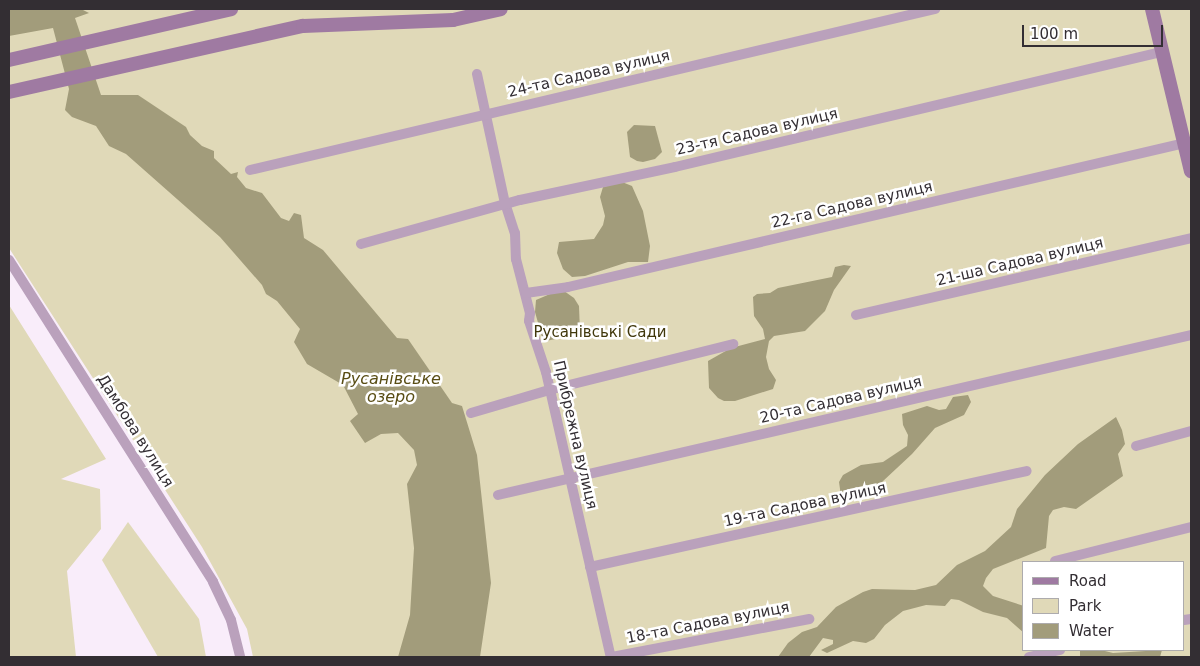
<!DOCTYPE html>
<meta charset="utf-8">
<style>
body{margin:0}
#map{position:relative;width:1200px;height:666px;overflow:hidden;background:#f9edfa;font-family:"DejaVu Sans",sans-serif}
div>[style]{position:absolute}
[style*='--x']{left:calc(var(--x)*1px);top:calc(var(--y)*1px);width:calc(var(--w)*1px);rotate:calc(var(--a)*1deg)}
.green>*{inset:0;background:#e0d9b8}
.water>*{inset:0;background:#a29c7b}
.minor>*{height:10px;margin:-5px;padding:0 5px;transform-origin:5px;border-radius:5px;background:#baa1bc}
.secondary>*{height:14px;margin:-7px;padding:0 7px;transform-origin:7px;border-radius:7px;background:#9f7aa2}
span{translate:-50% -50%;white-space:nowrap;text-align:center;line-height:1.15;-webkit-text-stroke:5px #fff;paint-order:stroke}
.street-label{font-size:15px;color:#332e33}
.park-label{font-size:15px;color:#40370b}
.water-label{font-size:16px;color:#594d14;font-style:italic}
.frame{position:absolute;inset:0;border:10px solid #332e33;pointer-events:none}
.legend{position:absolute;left:1022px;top:561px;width:162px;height:90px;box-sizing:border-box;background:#fff;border:1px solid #adabad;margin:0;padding:6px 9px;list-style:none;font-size:15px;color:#332e33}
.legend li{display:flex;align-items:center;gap:10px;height:25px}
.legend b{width:25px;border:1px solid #adabad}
.scale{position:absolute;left:1022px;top:25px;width:141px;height:22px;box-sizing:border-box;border:2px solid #332e33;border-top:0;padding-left:6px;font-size:15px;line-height:18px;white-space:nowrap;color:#332e33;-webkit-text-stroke:4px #fff;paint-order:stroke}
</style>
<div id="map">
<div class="green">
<div style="clip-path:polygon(evenodd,9px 9px,1191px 9px,1191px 657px,253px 657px,247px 629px,202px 547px,9px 248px,9px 9px,1024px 562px,1184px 562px,1184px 650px,1024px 650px,1024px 562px)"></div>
<div style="clip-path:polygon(9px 305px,106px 459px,61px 479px,100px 489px,101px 529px,67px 571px,76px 657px,9px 657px)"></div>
<div style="clip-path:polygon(128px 522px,199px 619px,206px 657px,158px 657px,102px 560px)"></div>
</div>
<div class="water">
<div style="clip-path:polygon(9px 9px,81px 9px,89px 13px,75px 18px,101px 95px,138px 95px,186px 127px,190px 135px,202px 146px,214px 151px,214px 158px,231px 174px,238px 172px,237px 177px,246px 188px,262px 193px,281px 218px,289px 221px,294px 213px,301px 215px,304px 238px,323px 250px,397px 338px,408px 339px,452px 403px,462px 406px,477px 455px,491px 583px,480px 657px,398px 657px,410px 615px,414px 548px,407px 484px,417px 465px,414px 450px,398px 433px,381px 434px,365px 443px,350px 421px,358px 414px,343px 385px,307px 364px,294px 342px,300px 329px,277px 301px,266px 294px,262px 285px,220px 237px,126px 154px,109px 146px,96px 126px,72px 117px,65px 110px,69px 89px,53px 28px,9px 36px)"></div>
<div style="clip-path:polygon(634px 125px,655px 126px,662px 152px,655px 159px,643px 162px,637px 161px,630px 157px,627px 132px)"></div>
<div style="clip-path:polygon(622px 182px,632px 186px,643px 211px,650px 246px,648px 262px,628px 262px,585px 276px,572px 277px,563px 269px,557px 253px,559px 242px,594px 239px,603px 225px,605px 216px,600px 197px,603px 187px)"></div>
<div style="clip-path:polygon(844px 265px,851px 266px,834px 290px,825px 311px,805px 331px,774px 336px,769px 341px,766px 357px,769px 369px,776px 380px,773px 389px,735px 401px,724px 401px,718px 398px,709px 388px,708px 361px,731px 348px,765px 339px,763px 329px,754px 316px,753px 297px,757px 294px,770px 293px,778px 288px,832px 277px,835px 267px)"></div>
<div style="clip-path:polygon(564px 291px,574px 298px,579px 306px,580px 332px,574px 335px,546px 341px,542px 337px,535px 312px,536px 300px,550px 294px)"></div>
<div style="clip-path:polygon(968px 395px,971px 402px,964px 415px,935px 428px,912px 454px,882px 482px,856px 497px,841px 496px,839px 482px,843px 475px,861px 465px,883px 462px,907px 446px,908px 435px,903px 425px,902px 414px,927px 406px,939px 410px,946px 409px,953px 397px)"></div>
<div style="clip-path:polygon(1116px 417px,1122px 430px,1125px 444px,1118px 454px,1123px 476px,1076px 509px,1064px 507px,1053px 510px,1049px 516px,1046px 548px,993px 569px,986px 578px,983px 586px,993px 596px,1024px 606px,1024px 633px,1007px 618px,983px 612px,959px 600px,951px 599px,945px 606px,926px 605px,903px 611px,885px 625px,874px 639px,866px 643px,853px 641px,827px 653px,821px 650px,833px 644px,833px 640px,823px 638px,809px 657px,778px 657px,788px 643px,802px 632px,817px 627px,836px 607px,863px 592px,872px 589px,915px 590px,936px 585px,957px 565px,985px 551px,1011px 527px,1017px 509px,1045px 475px,1078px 444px)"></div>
<div style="clip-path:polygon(1101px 650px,1113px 653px,1162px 650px,1160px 657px,1080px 657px,1080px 651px)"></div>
</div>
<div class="minor">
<div style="--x:477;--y:74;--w:132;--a:77.8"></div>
<div style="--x:505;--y:203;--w:32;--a:72"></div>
<div style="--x:515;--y:233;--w:26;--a:88"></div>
<div style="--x:516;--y:259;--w:56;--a:75.5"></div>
<div style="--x:530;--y:313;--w:8;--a:97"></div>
<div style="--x:529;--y:321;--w:54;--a:71.6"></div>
<div style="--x:546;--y:372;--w:292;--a:77.2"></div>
<div style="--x:250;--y:170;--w:704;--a:-13.23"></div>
<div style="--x:361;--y:244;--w:165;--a:-15.5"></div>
<div style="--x:520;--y:200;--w:158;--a:-12"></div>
<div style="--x:675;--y:167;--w:499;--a:-13.3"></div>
<div style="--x:9;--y:260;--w:381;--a:57.6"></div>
<div style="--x:213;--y:582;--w:42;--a:64.7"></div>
<div style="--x:231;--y:620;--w:38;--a:76"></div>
<div style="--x:526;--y:293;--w:42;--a:-8.1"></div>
<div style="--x:568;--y:287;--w:634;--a:-13.14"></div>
<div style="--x:856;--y:315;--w:344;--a:-12.9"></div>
<div style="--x:471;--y:413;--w:81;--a:-16.4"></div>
<div style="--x:549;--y:390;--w:190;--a:-14"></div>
<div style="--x:1136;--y:446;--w:57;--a:-15.3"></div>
<div style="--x:498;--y:495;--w:711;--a:-13"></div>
<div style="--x:1055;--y:561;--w:140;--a:-14"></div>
<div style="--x:590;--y:567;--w:447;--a:-12.4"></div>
<div style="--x:1184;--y:620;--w:7;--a:-8"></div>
<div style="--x:612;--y:657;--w:201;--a:-10.9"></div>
<div style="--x:1029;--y:657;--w:32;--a:-13"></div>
</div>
<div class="secondary">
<div style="--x:1152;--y:9;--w:167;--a:76.5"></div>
<div style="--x:9;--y:60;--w:228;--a:-12.9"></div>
<div style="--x:9;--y:92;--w:301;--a:-12.7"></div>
<div style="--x:303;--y:26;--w:150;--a:-2.3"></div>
<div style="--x:453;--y:20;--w:49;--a:-12.9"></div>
</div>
<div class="street-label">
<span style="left:589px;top:74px;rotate:-13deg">24-та Садова вулиця</span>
<span style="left:757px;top:132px;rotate:-13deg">23-тя Садова вулиця</span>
<span style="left:852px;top:205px;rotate:-13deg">22-га Садова вулиця</span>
<span style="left:1020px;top:262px;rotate:-13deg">21-ша Садова вулиця</span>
<span style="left:841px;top:400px;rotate:-13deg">20-та Садова вулиця</span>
<span style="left:135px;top:431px;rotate:58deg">Дамбова вулиця</span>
<span style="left:575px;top:435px;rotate:77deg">Прибрежна вулиця</span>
<span style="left:805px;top:505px;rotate:-12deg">19-та Садова вулиця</span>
<span style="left:708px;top:623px;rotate:-11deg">18-та Садова вулиця</span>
</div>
<div class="park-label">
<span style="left:600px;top:333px">Русанівські Сади</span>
</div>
<div class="water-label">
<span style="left:391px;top:388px">Русанівське<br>озеро</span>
</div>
<div class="frame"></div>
<ul class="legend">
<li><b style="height:6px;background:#9f7aa2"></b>Road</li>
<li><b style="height:14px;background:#e0d9b8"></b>Park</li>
<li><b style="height:14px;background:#a29c7b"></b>Water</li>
</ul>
<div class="scale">100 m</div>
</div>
